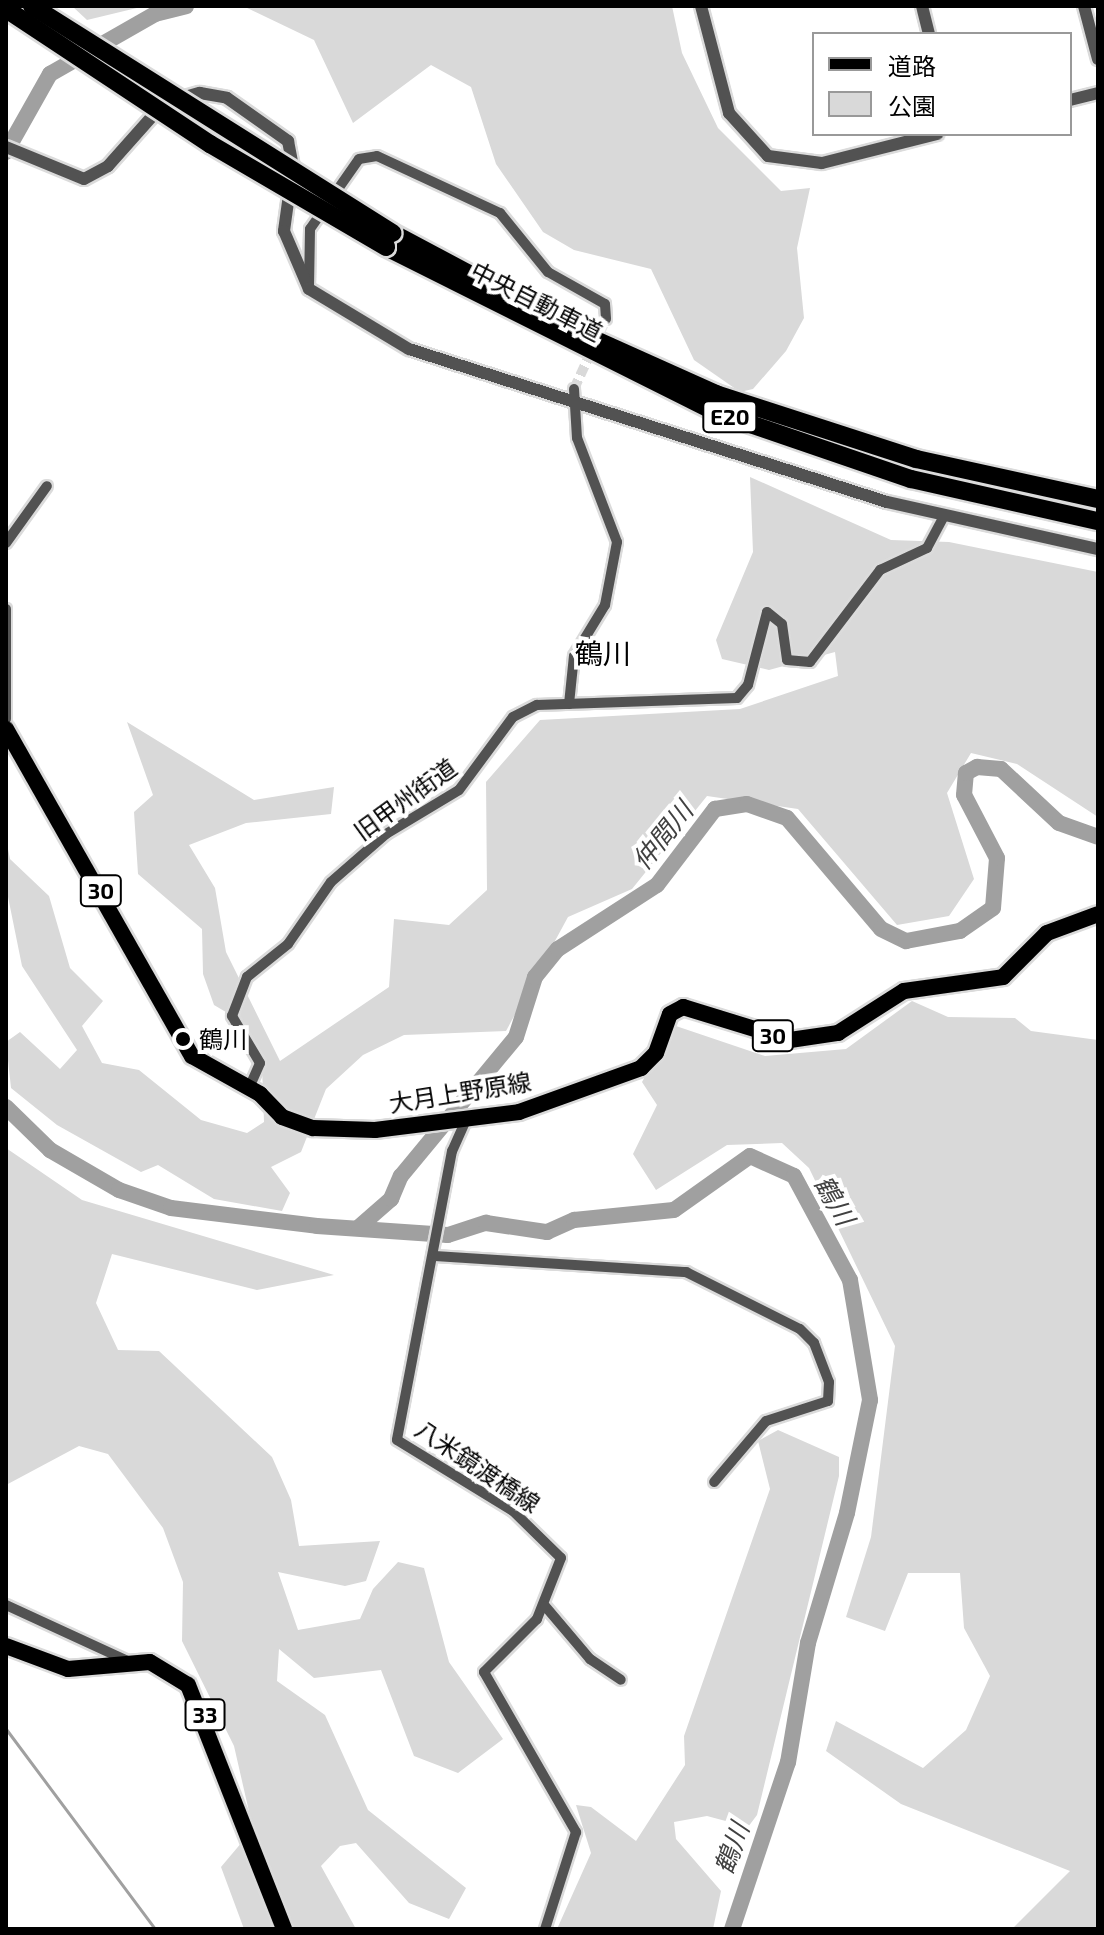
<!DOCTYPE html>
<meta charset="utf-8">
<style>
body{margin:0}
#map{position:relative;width:1104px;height:1935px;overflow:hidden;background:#fff;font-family:"Exo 2","Noto Sans JP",sans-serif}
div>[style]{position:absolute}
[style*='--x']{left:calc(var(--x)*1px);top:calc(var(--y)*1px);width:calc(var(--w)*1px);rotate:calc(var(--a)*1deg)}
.green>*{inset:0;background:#d9d9d9}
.stream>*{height:3px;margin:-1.5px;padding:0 1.5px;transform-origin:1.5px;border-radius:1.5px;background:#a0a0a0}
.river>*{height:16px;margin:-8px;padding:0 8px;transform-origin:8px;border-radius:8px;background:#a0a0a0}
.minor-tunnel>*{height:10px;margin-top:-5px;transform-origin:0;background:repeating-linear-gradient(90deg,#d9d9d9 0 10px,transparent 0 15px)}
.roads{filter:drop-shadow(2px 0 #dbdbdb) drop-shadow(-2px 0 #dbdbdb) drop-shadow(0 2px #dbdbdb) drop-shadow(0 -2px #dbdbdb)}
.minor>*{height:10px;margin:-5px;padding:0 5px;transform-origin:5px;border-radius:5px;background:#525252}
.tertiary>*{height:12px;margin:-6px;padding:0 6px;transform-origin:6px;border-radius:6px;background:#525252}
.primary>*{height:16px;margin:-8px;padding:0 8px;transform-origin:8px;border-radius:8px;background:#000}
.motorway>*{height:18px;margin:-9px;padding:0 9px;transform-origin:9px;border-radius:9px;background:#000}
.bridges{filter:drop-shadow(2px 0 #dbdbdb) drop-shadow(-2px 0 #dbdbdb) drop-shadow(0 2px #dbdbdb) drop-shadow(0 -2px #dbdbdb)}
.motorway-bridge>*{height:18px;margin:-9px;padding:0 9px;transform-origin:9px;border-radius:9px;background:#000}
.dots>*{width:22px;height:22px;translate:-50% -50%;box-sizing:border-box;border:4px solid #fff;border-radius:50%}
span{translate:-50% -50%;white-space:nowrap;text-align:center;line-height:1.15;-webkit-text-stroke:8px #fff;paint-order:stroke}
.shield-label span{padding:2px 6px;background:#fff;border:2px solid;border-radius:6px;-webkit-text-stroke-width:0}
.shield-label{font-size:22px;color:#000;font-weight:700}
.street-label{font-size:24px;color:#000}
.poi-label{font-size:24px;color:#000}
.left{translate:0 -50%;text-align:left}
.water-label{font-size:26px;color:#414141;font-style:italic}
.quarter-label{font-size:28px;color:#000}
.frame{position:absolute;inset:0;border:8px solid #000;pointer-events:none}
.legend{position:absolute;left:812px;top:32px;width:260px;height:104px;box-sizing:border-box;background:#fff;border:2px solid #999;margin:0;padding:10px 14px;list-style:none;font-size:24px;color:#000}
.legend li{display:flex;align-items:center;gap:16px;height:40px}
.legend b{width:40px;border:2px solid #999}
</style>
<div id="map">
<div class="green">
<div style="clip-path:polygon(72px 6px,145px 6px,87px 20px)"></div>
<div style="clip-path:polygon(243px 6px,672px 6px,682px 53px,718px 128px,781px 191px,810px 188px,797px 248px,804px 318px,786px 351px,753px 389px,740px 392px,694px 360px,651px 269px,574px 250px,543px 232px,496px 164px,471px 87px,431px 65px,353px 123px,314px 40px)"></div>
<div style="clip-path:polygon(750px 477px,891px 540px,949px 542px,1098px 572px,1098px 817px,1017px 764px,971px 753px,947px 793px,974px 879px,949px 916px,897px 925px,798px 809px,707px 796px,632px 889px,568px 917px,506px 1031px,404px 1035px,363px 1055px,326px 1089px,301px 1152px,271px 1167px,290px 1193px,282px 1211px,214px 1199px,158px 1165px,141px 1172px,57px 1125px,11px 1088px,6px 1042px,20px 1032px,60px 1069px,77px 1050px,22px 966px,6px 887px,6px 839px,10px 859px,49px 896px,70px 968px,103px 1001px,82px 1026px,102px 1063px,139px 1070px,201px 1120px,247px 1133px,264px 1122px,262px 1066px,236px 1018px,214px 1005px,203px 974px,202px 929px,138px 874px,134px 812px,153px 795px,127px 722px,254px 800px,334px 787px,331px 814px,246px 823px,189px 845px,215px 888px,226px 952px,280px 1061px,389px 987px,394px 919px,449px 925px,487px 890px,486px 782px,540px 720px,740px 709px,838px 676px,835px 652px,769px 670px,722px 659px,716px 640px,753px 552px)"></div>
<div style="clip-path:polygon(912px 1001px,948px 1017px,1015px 1018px,1031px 1031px,1098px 1040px,1098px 1929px,1012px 1929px,1070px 1871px,901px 1804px,826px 1751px,836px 1721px,923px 1768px,966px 1730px,990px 1676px,964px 1628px,960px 1573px,908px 1573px,885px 1631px,846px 1617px,871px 1537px,895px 1346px,809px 1168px,782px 1143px,727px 1145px,656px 1190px,633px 1154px,657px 1105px,642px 1082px,673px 1025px,765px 1056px,846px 1049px)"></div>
<div style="clip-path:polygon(6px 1148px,82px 1200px,334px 1275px,257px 1290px,112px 1254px,96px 1303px,118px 1350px,159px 1351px,272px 1457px,291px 1500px,299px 1546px,380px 1541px,366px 1581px,345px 1586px,278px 1572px,298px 1630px,360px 1619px,373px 1589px,398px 1562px,424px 1568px,449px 1662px,503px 1739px,458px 1773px,414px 1756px,381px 1670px,314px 1678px,279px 1649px,277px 1681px,325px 1715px,368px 1810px,466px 1888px,449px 1919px,409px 1903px,356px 1843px,340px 1846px,321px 1866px,356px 1929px,244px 1929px,221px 1867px,253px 1829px,234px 1746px,182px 1641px,183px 1582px,163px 1528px,108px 1454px,79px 1446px,6px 1485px)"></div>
<div style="clip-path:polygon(778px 1430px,839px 1457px,839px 1476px,757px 1815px,748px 1827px,707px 1816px,674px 1822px,676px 1839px,721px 1891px,713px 1929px,557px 1929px,591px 1853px,576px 1805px,591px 1807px,636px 1841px,685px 1765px,684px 1736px,770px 1489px,758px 1441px)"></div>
</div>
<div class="stream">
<div style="--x:6;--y:1729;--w:249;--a:53.3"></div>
</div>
<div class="river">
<div style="--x:6;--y:152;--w:90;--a:-60.6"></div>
<div style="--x:50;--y:74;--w:121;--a:-29.7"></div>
<div style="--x:155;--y:14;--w:32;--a:-14"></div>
<div style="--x:6;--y:1107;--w:62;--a:44.3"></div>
<div style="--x:50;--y:1150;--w:80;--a:30.1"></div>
<div style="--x:119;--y:1190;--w:55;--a:19.1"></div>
<div style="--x:171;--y:1208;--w:147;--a:7"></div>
<div style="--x:317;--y:1226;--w:131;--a:3.9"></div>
<div style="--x:448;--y:1235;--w:40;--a:-18"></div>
<div style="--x:486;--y:1223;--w:62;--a:8.4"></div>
<div style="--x:547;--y:1232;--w:30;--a:-24"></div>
<div style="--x:574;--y:1220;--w:100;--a:-5.7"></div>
<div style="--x:674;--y:1210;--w:93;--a:-35.4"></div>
<div style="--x:750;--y:1156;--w:48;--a:24.4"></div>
<div style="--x:794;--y:1176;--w:118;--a:61.7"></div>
<div style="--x:850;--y:1280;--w:122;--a:80.5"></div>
<div style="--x:870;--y:1400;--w:115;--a:101.5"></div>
<div style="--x:847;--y:1513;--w:136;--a:106.7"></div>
<div style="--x:808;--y:1643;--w:121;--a:99.5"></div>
<div style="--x:788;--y:1762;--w:176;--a:108.5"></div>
<div style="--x:359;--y:1227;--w:43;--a:-41.2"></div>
<div style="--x:391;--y:1199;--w:25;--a:-67"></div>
<div style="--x:401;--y:1176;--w:180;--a:-50.4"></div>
<div style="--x:516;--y:1037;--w:63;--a:-72.4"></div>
<div style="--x:535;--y:977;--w:36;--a:-51"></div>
<div style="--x:558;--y:949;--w:118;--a:-32.9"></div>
<div style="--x:657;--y:885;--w:96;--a:-52.7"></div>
<div style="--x:715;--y:809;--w:32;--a:-9"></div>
<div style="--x:747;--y:804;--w:42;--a:19.3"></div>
<div style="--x:787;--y:818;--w:145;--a:49.7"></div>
<div style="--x:881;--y:929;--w:28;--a:26"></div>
<div style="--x:906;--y:941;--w:55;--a:-10.5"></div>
<div style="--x:960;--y:931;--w:40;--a:-34.9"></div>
<div style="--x:993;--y:908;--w:50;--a:-85.4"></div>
<div style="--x:997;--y:858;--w:71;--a:-117.6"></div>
<div style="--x:964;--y:795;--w:22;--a:-85"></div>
<div style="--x:966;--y:773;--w:13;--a:-29"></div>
<div style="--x:977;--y:767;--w:24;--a:5"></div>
<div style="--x:1001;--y:769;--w:79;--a:43"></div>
<div style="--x:1059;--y:823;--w:41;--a:19.7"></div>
</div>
<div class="minor-tunnel">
<div style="--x:574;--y:389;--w:77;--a:-65.4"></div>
</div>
<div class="roads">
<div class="minor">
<div style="--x:309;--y:287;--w:58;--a:-89"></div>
<div style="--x:310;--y:229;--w:85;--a:-55"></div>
<div style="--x:359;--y:159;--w:18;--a:-9"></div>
<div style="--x:377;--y:156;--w:136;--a:24.9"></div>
<div style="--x:500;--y:213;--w:76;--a:50.9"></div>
<div style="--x:548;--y:272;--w:65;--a:29.3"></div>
<div style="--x:605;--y:304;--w:15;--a:86"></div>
<div style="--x:6;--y:543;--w:70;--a:-54.3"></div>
<div style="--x:6;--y:609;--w:110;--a:90"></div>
<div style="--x:569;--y:704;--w:48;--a:-84.1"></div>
<div style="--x:574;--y:656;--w:60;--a:-58.7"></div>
<div style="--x:605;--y:605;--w:64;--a:-79.2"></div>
<div style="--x:617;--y:542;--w:111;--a:-111"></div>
<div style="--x:577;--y:438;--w:49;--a:-93.5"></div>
<div style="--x:249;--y:1088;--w:27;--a:-66"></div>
<div style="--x:260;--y:1063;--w:55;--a:-120.8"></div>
<div style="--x:232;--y:1016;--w:42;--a:-69"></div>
<div style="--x:247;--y:977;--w:53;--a:-38.8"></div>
<div style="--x:288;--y:944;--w:75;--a:-55.3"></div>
<div style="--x:331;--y:882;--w:73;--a:-41.1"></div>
<div style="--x:386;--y:834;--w:85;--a:-31.1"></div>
<div style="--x:459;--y:790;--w:91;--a:-53.5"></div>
<div style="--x:513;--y:717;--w:27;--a:-27"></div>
<div style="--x:537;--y:705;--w:200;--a:-2"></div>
<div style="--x:737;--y:698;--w:17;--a:-50"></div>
<div style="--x:748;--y:685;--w:75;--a:-75.4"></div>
<div style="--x:767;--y:612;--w:19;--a:39"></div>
<div style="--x:782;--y:624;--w:36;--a:82"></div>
<div style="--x:787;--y:660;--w:23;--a:5"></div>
<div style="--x:810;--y:662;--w:116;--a:-52.7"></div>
<div style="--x:880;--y:570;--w:52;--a:-25.1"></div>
<div style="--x:927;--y:548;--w:34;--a:-62"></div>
<div style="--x:466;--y:1120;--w:34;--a:114"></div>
<div style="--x:452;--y:1151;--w:294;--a:100.8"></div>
<div style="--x:397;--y:1440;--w:136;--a:31.5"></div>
<div style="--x:513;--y:1511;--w:67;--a:44.4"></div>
<div style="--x:561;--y:1558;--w:66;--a:111.5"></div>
<div style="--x:537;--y:1619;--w:75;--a:135"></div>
<div style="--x:484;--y:1672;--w:185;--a:60.1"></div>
<div style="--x:576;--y:1832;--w:102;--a:107.7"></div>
<div style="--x:436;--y:1256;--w:251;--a:3.7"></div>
<div style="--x:686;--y:1272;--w:127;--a:26.6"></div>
<div style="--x:800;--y:1329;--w:20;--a:45"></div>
<div style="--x:814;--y:1343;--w:42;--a:69"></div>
<div style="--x:829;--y:1382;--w:19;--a:93"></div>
<div style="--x:828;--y:1401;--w:65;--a:162.1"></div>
<div style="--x:766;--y:1421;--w:80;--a:130.4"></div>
<div style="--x:6;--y:1605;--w:134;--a:24.7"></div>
<div style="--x:545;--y:1606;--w:70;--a:49.7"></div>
<div style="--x:590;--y:1659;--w:37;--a:34"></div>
</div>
<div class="tertiary">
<div style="--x:701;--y:6;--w:111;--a:75.3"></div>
<div style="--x:729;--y:113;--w:58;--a:47.8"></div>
<div style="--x:768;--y:156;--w:54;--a:7.4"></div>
<div style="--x:822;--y:163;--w:119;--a:-14.2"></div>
<div style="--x:922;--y:6;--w:29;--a:76"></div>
<div style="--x:1084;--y:6;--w:55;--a:75.2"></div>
<div style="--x:1070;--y:100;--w:29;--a:-14"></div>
<div style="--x:6;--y:147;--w:84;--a:22.3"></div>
<div style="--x:84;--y:179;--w:27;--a:-28"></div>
<div style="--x:108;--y:166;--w:84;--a:-48.4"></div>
<div style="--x:164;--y:103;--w:37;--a:-16"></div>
<div style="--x:200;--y:93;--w:27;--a:10"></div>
<div style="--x:227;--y:98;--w:75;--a:35.2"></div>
<div style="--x:288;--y:141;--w:25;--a:79"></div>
<div style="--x:293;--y:166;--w:66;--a:97.9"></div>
<div style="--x:284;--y:231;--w:63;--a:66.7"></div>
<div style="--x:309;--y:289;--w:117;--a:31"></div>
<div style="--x:409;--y:349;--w:502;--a:17.75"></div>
<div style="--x:887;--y:502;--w:216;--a:12.6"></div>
</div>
<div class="primary">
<div style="--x:6;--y:729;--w:376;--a:60.4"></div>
<div style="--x:192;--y:1056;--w:78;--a:29.2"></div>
<div style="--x:260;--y:1094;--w:32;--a:46"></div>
<div style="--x:282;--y:1117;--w:33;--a:20"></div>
<div style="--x:313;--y:1128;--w:62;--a:1.8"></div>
<div style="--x:375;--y:1130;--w:145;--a:-7.1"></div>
<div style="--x:519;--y:1112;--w:130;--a:-19.8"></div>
<div style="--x:641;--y:1068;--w:21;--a:-45"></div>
<div style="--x:656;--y:1053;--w:41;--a:-70.3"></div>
<div style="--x:670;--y:1014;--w:15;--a:-28"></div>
<div style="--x:683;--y:1007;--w:112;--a:17.1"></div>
<div style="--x:790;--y:1040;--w:49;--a:-8.3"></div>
<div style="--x:838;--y:1033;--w:78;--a:-32.5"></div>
<div style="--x:904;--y:991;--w:100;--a:-8"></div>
<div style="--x:1003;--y:977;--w:62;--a:-45"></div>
<div style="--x:1047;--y:933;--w:54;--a:-20.4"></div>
<div style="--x:6;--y:1646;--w:66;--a:20.4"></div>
<div style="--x:68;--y:1669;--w:82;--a:-4.9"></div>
<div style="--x:150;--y:1662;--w:44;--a:31.2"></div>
<div style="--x:188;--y:1685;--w:262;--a:68.5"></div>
</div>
<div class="motorway">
<div style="--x:392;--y:233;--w:215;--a:28"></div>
<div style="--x:582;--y:334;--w:147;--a:24.1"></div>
<div style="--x:716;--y:394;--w:210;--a:18"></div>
<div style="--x:916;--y:459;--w:186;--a:12.4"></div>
<div style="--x:386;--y:247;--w:368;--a:26.6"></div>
<div style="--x:715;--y:412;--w:207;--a:18.9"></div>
<div style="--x:911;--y:479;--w:192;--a:12.7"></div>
</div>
</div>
<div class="bridges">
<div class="motorway-bridge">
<div style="--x:32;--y:6;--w:426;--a:32.2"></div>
<div style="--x:6;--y:9;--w:245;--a:33.5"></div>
<div style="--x:210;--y:144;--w:204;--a:30.3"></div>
</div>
</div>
<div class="dots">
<div style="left:183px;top:1039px;background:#000"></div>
</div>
<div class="shield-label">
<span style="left:730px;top:417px">E20</span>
<span style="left:101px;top:891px">30</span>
<span style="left:773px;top:1036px">30</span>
<span style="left:205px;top:1715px">33</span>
</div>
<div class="street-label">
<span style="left:537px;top:301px;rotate:27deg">中央自動車道</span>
<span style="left:405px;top:799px;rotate:-36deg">旧甲州街道</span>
<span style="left:460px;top:1092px;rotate:-9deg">大月上野原線</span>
<span style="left:478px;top:1466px;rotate:34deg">八米鏡渡橋線</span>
</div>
<div class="poi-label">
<span class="left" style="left:199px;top:1039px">鶴川</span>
</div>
<div class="water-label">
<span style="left:662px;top:835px;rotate:-51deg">仲間川</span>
<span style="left:835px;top:1200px;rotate:60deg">鶴川</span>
<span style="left:731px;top:1848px;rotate:-70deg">鶴川</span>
</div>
<div class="quarter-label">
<span style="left:603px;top:653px">鶴川</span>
</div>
<div class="frame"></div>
<ul class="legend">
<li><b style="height:10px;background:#000"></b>道路</li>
<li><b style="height:22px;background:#d9d9d9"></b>公園</li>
</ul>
</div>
